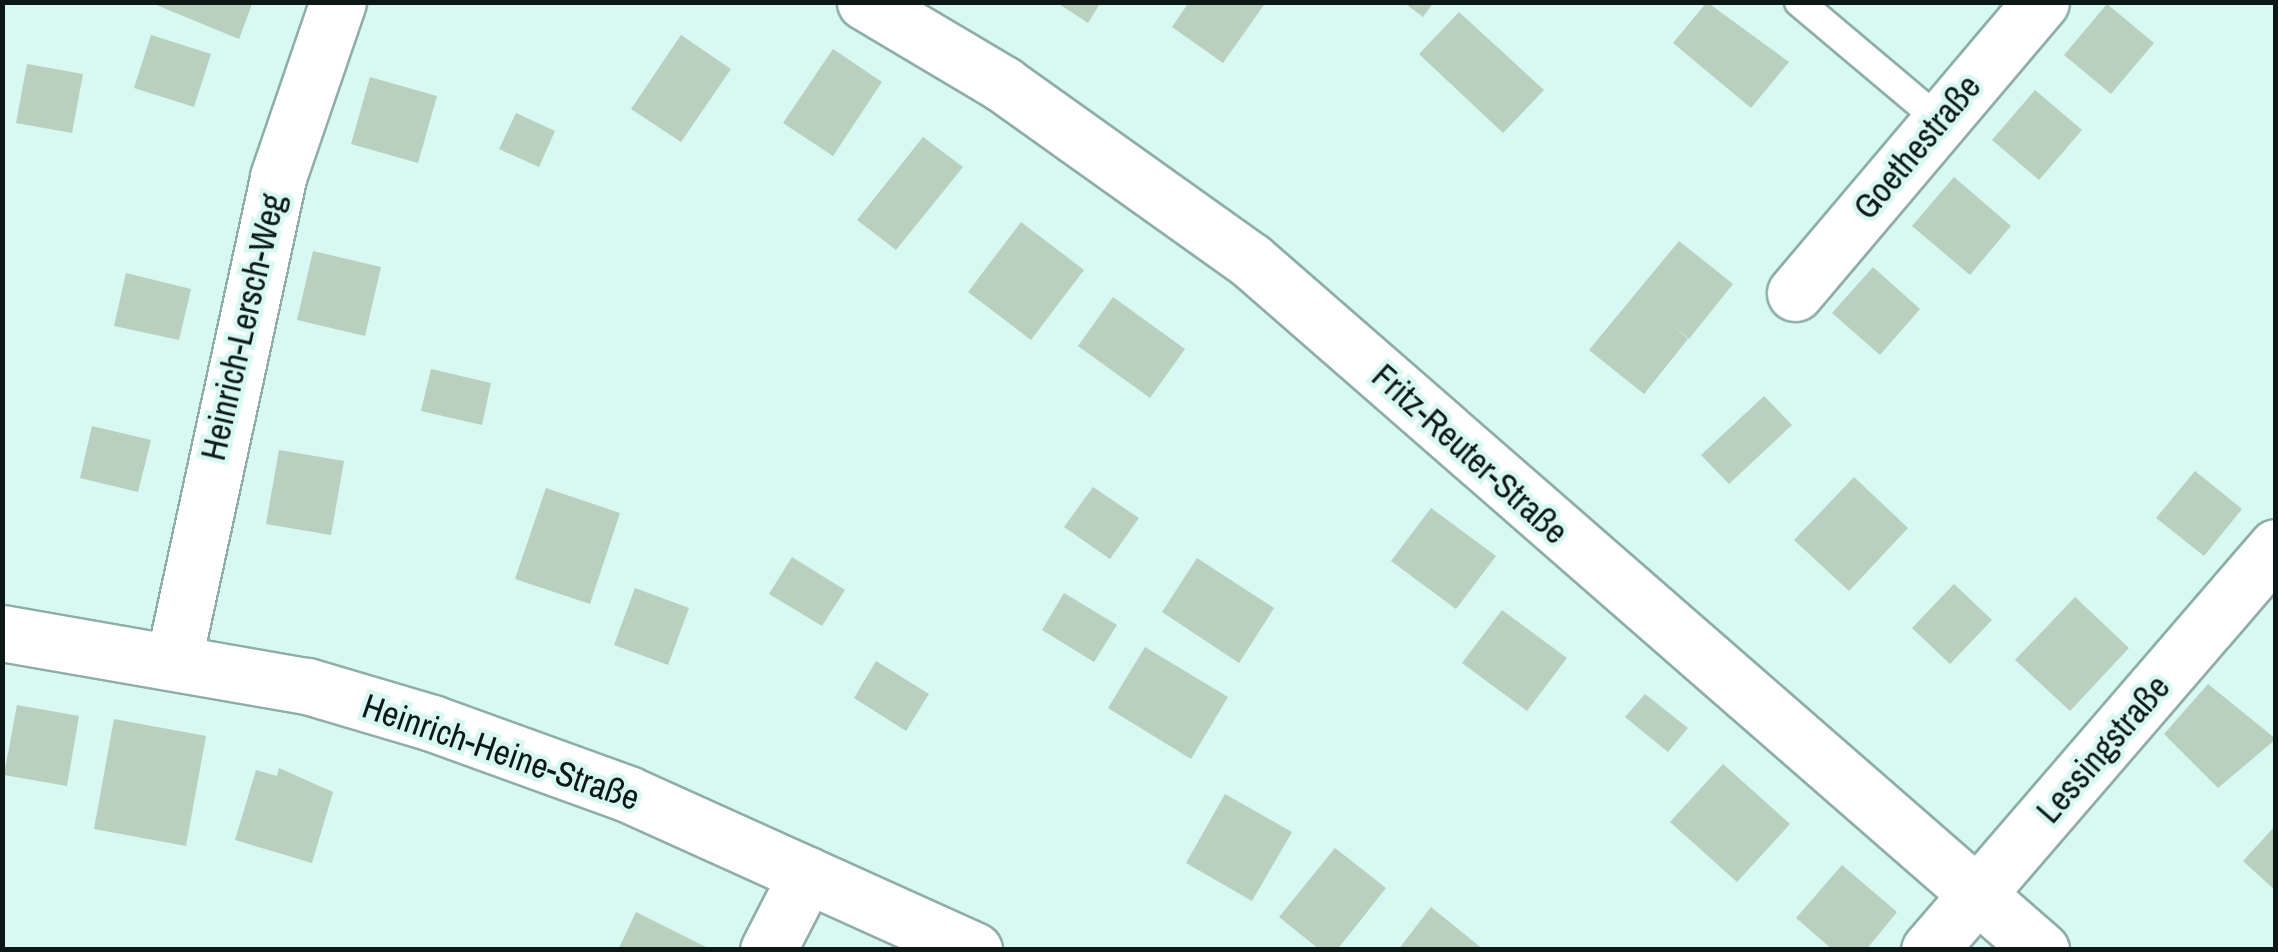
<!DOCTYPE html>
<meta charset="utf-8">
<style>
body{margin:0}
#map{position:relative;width:2278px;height:952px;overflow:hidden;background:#d7f9f2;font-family:"Archivo Narrow",sans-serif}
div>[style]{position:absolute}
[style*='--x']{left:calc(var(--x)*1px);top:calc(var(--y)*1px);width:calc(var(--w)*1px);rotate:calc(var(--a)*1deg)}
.building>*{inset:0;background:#b8d0bd}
.roads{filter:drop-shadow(2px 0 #8eaea7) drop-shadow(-2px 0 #8eaea7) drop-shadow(0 2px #8eaea7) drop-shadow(0 -2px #8eaea7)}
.lane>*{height:28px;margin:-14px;padding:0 14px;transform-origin:14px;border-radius:14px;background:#fff}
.street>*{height:55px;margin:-27.5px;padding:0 27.5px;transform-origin:27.5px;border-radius:27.5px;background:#fff}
span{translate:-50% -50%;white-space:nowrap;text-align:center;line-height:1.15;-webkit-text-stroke:9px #d7f9f2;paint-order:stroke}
.street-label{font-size:35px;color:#0c1816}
.frame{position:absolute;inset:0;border:5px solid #0c1816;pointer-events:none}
</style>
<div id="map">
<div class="building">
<div style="clip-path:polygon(149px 2px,249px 2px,252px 4px,239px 39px)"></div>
<div style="clip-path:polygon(1056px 2px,1101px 2px,1088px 23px)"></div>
<div style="clip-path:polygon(1189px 2px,1266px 2px,1223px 63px,1172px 27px)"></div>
<div style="clip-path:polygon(1403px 2px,1434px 2px,1423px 17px)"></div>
<div style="clip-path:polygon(1707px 2px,1789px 62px,1751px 108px,1673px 43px)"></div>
<div style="clip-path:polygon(2107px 4px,2154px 43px,2111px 94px,2064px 55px)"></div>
<div style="clip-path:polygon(1459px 12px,1544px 90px,1503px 133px,1419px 54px)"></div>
<div style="clip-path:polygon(151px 35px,211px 54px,194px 107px,134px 88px)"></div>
<div style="clip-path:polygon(681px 35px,731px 69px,681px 142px,631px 109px)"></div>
<div style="clip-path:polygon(833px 49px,882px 82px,833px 156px,783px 123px)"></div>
<div style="clip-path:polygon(27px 64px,83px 74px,72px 133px,16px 123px)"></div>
<div style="clip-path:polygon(370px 77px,437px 96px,418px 163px,351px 144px)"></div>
<div style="clip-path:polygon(2035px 90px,2082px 130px,2039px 180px,1992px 140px)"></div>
<div style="clip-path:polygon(516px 113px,555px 131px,539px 167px,499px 149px)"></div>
<div style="clip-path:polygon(923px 137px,963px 167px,896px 250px,857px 220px)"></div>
<div style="clip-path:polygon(1954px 177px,2011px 226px,1970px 275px,1912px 226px)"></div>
<div style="clip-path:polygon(1021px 222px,1084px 270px,1031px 340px,968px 292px)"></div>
<div style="clip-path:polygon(1679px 241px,1733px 284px,1689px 339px,1668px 322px,1688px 339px,1644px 394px,1589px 350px)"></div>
<div style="clip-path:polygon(313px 251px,381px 267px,365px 336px,297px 320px)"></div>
<div style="clip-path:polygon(1873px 267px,1920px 309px,1880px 355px,1832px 313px)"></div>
<div style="clip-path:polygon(126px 273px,191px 289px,179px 340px,114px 326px)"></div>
<div style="clip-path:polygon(1113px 297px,1185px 349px,1150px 398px,1078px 346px)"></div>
<div style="clip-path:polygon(431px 369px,491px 383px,482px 425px,421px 411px)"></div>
<div style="clip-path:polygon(1764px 396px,1792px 425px,1729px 484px,1701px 455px)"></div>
<div style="clip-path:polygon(92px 426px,151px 440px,138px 492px,80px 478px)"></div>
<div style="clip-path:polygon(279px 450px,344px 461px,331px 535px,266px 524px)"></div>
<div style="clip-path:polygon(2195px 471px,2242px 509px,2204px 556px,2156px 518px)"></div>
<div style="clip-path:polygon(1854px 477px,1908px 528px,1849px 591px,1794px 540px)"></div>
<div style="clip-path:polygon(1093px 487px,1139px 518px,1110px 559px,1064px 527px)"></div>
<div style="clip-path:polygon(546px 488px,620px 513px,590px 604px,515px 579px)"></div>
<div style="clip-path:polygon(1431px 508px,1496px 556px,1456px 609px,1391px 561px)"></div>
<div style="clip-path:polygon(792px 557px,845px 590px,822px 626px,769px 594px)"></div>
<div style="clip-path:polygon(1197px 558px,1274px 608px,1239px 663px,1162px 612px)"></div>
<div style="clip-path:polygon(1954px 584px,1992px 620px,1950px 664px,1912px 628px)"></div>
<div style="clip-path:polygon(635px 588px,689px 608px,668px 665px,614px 645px)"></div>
<div style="clip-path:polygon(1064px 593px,1117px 625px,1094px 662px,1042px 630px)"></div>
<div style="clip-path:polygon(2075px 597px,2129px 648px,2070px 711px,2015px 660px)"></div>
<div style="clip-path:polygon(1502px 610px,1567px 658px,1527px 711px,1462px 663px)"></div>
<div style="clip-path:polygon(1145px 647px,1228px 697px,1191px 759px,1108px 708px)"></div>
<div style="clip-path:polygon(876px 661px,929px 694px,906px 731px,854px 698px)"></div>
<div style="clip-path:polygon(2208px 684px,2276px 739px,2218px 788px,2164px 734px)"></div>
<div style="clip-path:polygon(1645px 694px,1688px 728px,1668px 752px,1625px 717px)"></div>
<div style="clip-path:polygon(17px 705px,79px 716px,67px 786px,4px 775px)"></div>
<div style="clip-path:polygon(114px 719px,206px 736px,186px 846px,94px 829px)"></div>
<div style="clip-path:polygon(1723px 764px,1790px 824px,1737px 882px,1670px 822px)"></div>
<div style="clip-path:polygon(279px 768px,333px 792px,312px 863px,235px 840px,256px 770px,277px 776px)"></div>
<div style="clip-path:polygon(1225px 794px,1292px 832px,1252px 901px,1186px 863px)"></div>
<div style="clip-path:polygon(2276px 825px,2276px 891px,2243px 861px)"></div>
<div style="clip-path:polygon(1335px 848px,1386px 888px,1337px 950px,1320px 950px,1279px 917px)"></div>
<div style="clip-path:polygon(1842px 865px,1897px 912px,1866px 950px,1833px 950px,1796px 918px)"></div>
<div style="clip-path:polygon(1431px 907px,1484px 950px,1398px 950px)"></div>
<div style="clip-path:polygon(636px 912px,712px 950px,618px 950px)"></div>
</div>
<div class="roads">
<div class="lane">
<div style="--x:1799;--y:2;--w:183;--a:40.1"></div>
</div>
<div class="street">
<div style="--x:865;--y:2;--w:161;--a:30.7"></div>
<div style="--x:1003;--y:84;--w:303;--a:35.5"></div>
<div style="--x:1250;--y:260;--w:1050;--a:41.1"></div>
<div style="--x:1795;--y:293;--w:381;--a:-49.8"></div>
<div style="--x:2;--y:633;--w:310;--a:9.9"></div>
<div style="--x:307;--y:686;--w:130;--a:16.5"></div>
<div style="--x:432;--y:723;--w:208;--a:19.9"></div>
<div style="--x:628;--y:794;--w:380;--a:24.3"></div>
<div style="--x:174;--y:659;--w:493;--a:-77.8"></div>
<div style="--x:278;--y:177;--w:185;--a:-71.1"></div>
<div style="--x:768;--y:950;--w:85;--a:-62.8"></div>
<div style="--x:1929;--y:950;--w:532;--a:-49.27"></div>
</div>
</div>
<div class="street-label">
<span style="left:1917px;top:147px;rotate:-50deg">Goethestraße</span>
<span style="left:243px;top:327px;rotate:-77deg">Heinrich-Lersch-Weg</span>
<span style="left:1470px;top:454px;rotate:42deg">Fritz-Reuter-Straße</span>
<span style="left:2103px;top:749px;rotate:-49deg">Lessingstraße</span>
<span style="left:501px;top:752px;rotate:19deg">Heinrich-Heine-Straße</span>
</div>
<div class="frame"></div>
</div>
